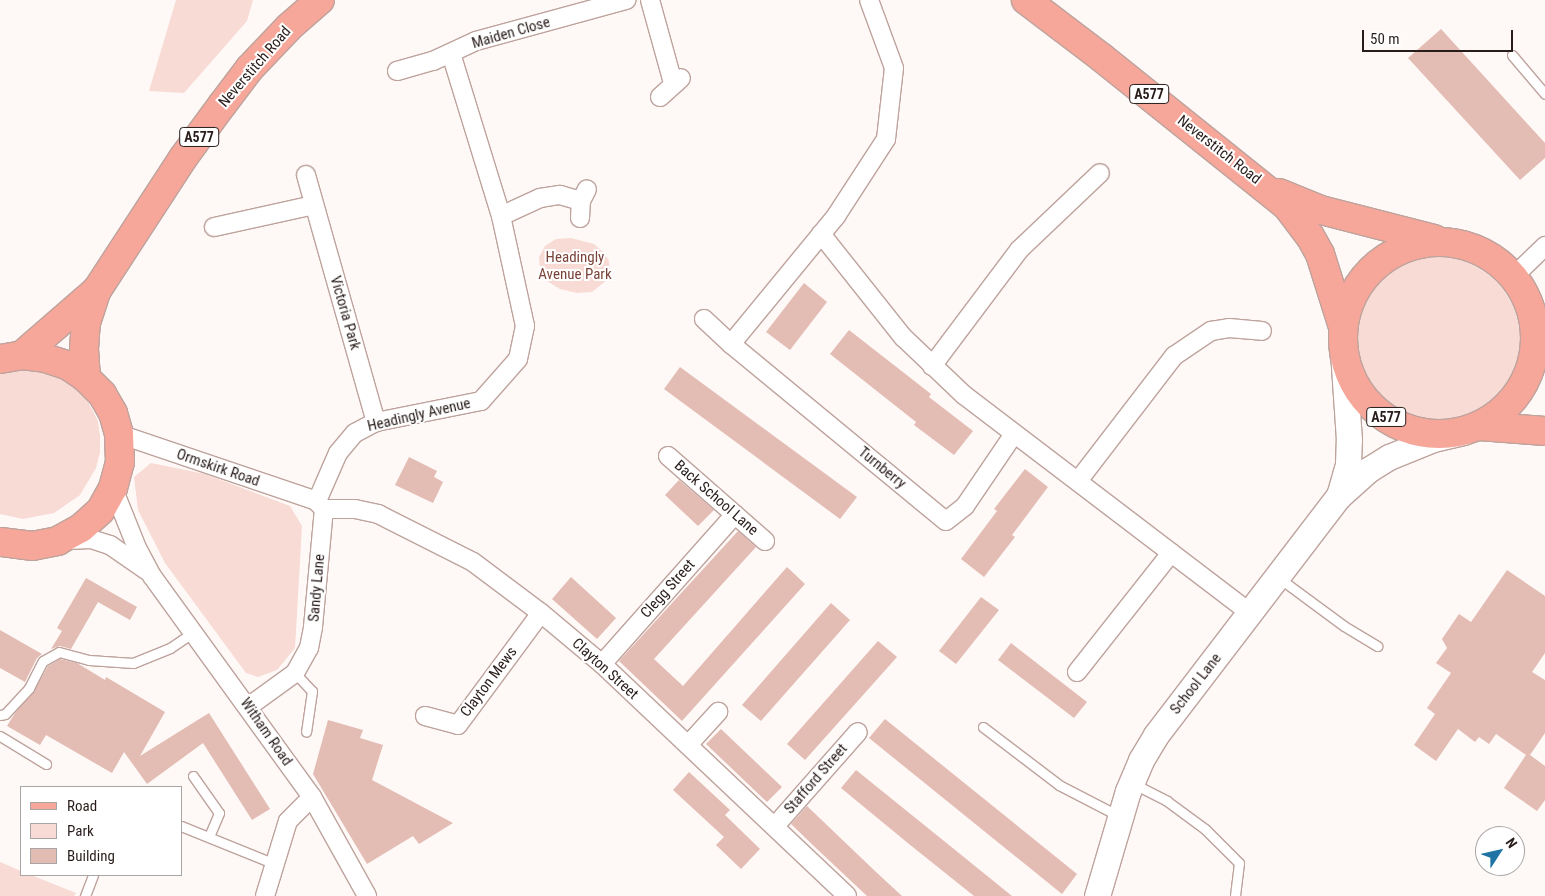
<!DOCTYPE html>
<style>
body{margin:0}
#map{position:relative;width:1545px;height:896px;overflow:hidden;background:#fef8f6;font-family:"Roboto Condensed",sans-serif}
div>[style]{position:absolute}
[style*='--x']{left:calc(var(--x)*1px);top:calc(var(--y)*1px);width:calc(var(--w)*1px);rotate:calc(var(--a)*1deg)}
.green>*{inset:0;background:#f8dbd5}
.round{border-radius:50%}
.building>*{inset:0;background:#e3bcb4}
.roads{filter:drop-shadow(1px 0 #bea39d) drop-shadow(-1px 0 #bea39d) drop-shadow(0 1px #bea39d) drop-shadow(0 -1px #bea39d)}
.lane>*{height:9px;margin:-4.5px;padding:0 4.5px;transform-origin:4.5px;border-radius:4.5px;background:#fff}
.street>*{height:18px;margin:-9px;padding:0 9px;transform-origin:9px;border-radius:9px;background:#fff}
.secondary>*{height:25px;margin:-12.5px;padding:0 12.5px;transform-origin:12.5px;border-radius:12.5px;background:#fff}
.primary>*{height:28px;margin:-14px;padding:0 14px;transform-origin:14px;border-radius:14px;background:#f6a79a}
.primary>.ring{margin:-14px;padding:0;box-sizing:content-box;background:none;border:28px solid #f6a79a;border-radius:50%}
span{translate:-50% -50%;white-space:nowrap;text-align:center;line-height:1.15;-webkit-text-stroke:4px #fff;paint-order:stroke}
.shield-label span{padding:1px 4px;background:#fff;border:1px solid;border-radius:4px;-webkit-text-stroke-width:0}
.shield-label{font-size:14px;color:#281d1b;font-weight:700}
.street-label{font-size:15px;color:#281d1b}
.park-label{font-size:15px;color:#794339}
.legend{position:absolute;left:20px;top:786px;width:162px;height:90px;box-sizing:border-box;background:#fff;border:1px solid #a9a5a4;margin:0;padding:6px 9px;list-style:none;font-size:15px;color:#281d1b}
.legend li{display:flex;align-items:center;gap:10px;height:25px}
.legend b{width:25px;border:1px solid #a9a5a4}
.north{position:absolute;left:1475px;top:826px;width:50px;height:50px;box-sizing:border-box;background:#fff;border:1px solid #a9a5a4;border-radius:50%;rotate:55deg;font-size:14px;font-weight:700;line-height:20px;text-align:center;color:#281d1b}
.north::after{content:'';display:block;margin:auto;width:18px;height:22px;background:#2074a5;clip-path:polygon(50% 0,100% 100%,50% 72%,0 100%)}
.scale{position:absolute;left:1362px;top:30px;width:151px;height:22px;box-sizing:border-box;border:2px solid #281d1b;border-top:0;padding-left:6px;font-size:15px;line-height:18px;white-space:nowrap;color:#281d1b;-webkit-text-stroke:4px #fff;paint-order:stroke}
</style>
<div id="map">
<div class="green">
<div style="clip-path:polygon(176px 0,253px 0,247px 21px,184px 93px,149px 91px)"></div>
<div style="clip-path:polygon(571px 238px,594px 244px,604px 253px,609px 261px,610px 274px,607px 280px,592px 292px,577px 293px,560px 289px,547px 281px,540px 269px,539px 257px,545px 246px,556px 239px)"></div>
<div class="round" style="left:1354px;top:257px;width:166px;height:166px"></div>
<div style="clip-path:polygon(21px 365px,62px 375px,84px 394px,98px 421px,100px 436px,100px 452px,96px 468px,80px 495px,54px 513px,23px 519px,0 514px,0 369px)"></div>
<div style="clip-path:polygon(151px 463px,205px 474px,290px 506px,302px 526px,295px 648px,277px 670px,258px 677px,246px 673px,165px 563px,138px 510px,134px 477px)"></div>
<div style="clip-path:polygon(0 862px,21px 871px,21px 875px,31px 875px,76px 893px,74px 896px,0 896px)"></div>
</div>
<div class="building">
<div style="clip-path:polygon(1441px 29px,1545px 143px,1545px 158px,1520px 180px,1408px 58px)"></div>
<div style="clip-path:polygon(804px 283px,827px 302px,790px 350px,766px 332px)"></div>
<div style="clip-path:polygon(849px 330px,931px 394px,929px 397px,973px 431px,954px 455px,914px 425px,916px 422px,830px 354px)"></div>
<div style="clip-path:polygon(680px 367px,857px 497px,840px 519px,664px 389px)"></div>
<div style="clip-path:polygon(409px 457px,437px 471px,434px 477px,443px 482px,433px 503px,395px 485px)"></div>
<div style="clip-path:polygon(1025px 469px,1048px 487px,1012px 535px,1015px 537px,984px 577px,961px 559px,997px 511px,994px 509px)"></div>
<div style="clip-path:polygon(679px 480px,714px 510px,698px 526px,665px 495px)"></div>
<div style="clip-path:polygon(738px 531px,756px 547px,654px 659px,683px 686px,787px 567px,805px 584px,682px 721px,619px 661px)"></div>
<div style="clip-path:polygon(1507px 570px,1545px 596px,1545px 653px,1532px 672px,1545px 680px,1545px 733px,1530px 755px,1545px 766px,1545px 800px,1537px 811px,1504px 788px,1526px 755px,1496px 734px,1489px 744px,1479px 737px,1475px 742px,1458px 729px,1436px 761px,1414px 745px,1435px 714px,1427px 708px,1451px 673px,1436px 663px,1447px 648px,1442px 639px,1459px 614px,1471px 622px)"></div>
<div style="clip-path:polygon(571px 577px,616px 618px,597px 639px,552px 599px)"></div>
<div style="clip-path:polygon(86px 578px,137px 607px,130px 620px,98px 602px,71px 649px,60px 646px,51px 649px,62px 631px,57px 628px)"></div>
<div style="clip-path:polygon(981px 597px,999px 610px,956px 664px,939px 651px)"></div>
<div style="clip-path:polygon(831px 603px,850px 620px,761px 721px,742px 705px)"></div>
<div style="clip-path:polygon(0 630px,42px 654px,37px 658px,25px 682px,0 668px)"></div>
<div style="clip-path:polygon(878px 641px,897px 657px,805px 760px,787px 744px)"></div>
<div style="clip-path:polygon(1011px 643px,1087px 702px,1074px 718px,998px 660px)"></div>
<div style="clip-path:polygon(60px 659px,77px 663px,105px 680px,106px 677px,165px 712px,140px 756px,209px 713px,270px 809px,252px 820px,203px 743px,147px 784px,124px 752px,112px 773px,46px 735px,40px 745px,7px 726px,15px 713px,34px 691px,48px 666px)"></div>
<div style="clip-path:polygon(885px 719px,1077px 874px,1062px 894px,869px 738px)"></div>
<div style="clip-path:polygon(328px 720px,363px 730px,360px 738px,383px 745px,372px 780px,453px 823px,419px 844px,413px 836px,367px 864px,313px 774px)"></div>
<div style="clip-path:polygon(721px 729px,782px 787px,767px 802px,706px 744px)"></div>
<div style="clip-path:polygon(856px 770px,944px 841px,1012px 896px,974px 896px,909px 844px,841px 788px)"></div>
<div style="clip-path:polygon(689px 772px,730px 810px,725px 815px,760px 849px,741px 869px,716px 845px,724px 837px,673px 790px)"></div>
<div style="clip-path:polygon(807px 806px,876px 872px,902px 896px,867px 896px,818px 850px,791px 824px)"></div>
</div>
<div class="roads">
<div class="lane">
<div style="--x:1512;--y:55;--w:51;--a:49.8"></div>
<div style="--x:1279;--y:578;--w:81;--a:36.4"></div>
<div style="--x:1344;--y:626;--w:39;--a:31"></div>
<div style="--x:295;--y:673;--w:25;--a:47"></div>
<div style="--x:312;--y:691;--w:41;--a:98.3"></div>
<div style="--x:0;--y:715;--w:5;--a:-11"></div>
<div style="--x:5;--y:714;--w:35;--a:-47"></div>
<div style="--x:29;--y:688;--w:30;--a:-63"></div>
<div style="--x:43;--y:661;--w:18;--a:-29"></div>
<div style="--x:59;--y:652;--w:31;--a:15"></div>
<div style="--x:89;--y:660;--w:44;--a:3.9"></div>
<div style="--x:133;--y:663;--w:40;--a:-22"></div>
<div style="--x:170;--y:648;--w:29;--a:-34"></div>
<div style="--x:983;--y:727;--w:96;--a:37.3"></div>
<div style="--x:1059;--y:785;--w:68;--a:27.3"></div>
<div style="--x:0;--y:736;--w:54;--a:31.3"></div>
<div style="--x:193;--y:776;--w:45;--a:54.9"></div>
<div style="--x:219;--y:813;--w:26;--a:113"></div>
<div style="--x:1134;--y:784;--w:37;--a:27"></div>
<div style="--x:1167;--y:801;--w:47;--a:36.4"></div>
<div style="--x:1205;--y:829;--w:48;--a:45"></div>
<div style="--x:1239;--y:863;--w:33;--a:97"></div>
<div style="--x:181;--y:826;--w:101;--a:22"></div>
<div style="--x:85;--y:896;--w:22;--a:-69"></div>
</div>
<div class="street">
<div style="--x:650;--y:0;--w:86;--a:74.5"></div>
<div style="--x:397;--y:71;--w:37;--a:-16"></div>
<div style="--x:433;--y:61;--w:47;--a:-24.9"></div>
<div style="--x:476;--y:41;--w:156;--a:-15.3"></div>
<div style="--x:660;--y:97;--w:28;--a:-42"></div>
<div style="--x:306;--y:175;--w:257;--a:74.2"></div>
<div style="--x:501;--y:216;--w:43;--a:-24.8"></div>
<div style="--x:540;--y:198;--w:20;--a:-9"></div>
<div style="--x:560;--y:195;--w:22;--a:16"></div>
<div style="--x:580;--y:218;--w:17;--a:-87"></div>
<div style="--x:581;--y:201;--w:13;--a:-63"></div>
<div style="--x:214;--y:227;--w:102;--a:-12.4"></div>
<div style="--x:821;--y:234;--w:132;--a:51.5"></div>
<div style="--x:903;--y:337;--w:84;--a:43.6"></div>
<div style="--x:964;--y:395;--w:360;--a:37.3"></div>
<div style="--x:1513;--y:277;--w:45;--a:-44.1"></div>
<div style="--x:704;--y:319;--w:37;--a:43"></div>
<div style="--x:731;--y:344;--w:278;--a:39.5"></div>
<div style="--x:946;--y:521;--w:24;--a:-38"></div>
<div style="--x:965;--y:506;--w:87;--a:-55.8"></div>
<div style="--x:731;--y:344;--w:166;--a:-50.6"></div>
<div style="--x:836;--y:216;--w:92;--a:-57"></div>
<div style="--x:886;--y:139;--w:71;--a:-83.6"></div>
<div style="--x:894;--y:68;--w:72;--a:-110.2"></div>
<div style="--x:932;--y:366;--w:146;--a:-53.1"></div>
<div style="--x:1020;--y:249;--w:110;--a:-43.5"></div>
<div style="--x:119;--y:434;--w:209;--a:18.7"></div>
<div style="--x:668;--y:456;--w:129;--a:41.2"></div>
<div style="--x:1078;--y:481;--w:158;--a:-52.5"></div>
<div style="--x:1174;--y:356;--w:45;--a:-34"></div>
<div style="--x:1211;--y:331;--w:18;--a:-9"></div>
<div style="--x:1229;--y:328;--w:33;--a:5"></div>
<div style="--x:113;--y:488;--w:65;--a:68.2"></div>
<div style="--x:137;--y:548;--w:32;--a:62"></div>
<div style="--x:152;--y:576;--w:273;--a:54.1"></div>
<div style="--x:312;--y:797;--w:113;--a:60.9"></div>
<div style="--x:317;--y:501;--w:52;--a:-66.4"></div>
<div style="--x:338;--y:453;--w:26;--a:-50"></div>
<div style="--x:355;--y:433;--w:24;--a:-28"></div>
<div style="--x:376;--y:422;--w:107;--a:-11.3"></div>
<div style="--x:481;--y:401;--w:56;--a:-48.6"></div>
<div style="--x:518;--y:359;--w:34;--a:-78"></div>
<div style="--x:525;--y:326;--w:113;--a:-102.3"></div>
<div style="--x:501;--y:216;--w:170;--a:-107.1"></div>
<div style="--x:324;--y:509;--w:31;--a:0"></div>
<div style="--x:355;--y:509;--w:24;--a:12"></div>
<div style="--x:378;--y:514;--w:106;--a:26.8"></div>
<div style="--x:473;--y:562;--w:85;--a:36.9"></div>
<div style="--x:541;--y:613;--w:80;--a:39.9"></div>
<div style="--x:602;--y:664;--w:337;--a:43.4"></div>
<div style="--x:66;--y:540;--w:25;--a:-2"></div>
<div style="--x:91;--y:539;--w:20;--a:18"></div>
<div style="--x:110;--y:545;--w:44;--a:34.8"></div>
<div style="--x:602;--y:664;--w:200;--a:-48.4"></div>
<div style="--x:1077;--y:672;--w:152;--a:-51.7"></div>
<div style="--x:248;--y:707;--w:58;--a:-35.9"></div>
<div style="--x:295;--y:673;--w:29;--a:-61"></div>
<div style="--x:309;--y:648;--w:21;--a:-79"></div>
<div style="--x:313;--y:627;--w:119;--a:-84.7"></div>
<div style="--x:324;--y:509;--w:10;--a:-135"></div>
<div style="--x:425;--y:716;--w:34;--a:15"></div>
<div style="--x:458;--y:725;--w:139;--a:-53.5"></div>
<div style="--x:688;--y:745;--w:45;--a:-47.7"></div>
<div style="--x:775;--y:826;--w:125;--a:-48.6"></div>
<div style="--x:265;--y:896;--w:78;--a:-73"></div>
<div style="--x:288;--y:821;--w:34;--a:-45"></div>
</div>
<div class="secondary">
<div style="--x:1339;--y:496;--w:33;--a:-74"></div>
<div style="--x:1348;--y:464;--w:24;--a:-88"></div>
<div style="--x:1349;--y:440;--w:87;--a:-93.9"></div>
<div style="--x:1097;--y:896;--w:109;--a:-73.6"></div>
<div style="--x:1128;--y:791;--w:34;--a:-67"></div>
<div style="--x:1141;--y:760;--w:29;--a:-59"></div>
<div style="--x:1156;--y:735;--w:301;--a:-52.6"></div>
<div style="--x:1339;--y:496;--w:39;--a:-42"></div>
<div style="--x:1368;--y:470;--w:25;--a:-32"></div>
<div style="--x:1389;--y:457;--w:48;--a:-22.2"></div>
<div style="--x:1433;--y:439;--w:31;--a:-13"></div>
</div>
<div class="primary">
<div style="--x:1026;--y:0;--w:94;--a:37.2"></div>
<div style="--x:1101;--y:57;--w:238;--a:38.7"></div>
<div style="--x:1287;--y:206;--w:38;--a:53"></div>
<div style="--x:1310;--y:236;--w:21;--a:61"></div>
<div style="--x:1320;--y:254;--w:77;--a:72.5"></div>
<div style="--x:1279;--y:193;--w:45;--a:22"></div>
<div style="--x:1321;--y:210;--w:117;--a:14.4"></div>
<div class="ring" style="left:1343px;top:242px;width:164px;height:164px"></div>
<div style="--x:22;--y:355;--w:99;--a:-40.9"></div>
<div style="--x:97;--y:290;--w:158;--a:-56.9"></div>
<div style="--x:183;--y:158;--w:66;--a:-53.7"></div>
<div style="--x:222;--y:105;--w:46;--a:-52.9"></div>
<div style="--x:250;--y:68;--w:57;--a:-46.4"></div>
<div style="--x:289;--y:27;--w:41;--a:-41.1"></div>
<div style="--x:0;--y:359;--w:22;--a:-10"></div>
<div style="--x:22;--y:355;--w:23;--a:7"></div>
<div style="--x:45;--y:358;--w:23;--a:18"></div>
<div style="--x:67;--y:365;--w:23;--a:34"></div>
<div style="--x:86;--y:378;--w:23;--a:45"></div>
<div style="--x:102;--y:394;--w:22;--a:60"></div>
<div style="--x:113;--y:413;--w:22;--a:74"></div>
<div style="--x:119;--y:434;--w:28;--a:88"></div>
<div style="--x:120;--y:462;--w:27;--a:105"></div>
<div style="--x:113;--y:488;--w:26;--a:119"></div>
<div style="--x:100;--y:511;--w:25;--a:138"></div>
<div style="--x:81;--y:528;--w:26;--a:151"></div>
<div style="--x:58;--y:541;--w:25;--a:169"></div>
<div style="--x:33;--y:546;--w:33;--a:-173"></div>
<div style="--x:86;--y:378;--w:29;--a:-94"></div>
<div style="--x:84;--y:349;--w:26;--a:-86"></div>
<div style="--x:86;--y:323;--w:35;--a:-72"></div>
<div style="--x:1479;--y:426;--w:66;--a:4.3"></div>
</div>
</div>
<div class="shield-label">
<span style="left:1149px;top:94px">A577</span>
<span style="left:199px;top:137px">A577</span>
<span style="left:1386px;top:417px">A577</span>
</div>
<div class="street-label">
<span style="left:511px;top:33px;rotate:-16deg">Maiden Close</span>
<span style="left:255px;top:67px;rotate:-49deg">Neverstitch Road</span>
<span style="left:1219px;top:150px;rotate:38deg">Neverstitch Road</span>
<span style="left:345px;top:313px;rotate:74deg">Victoria Park</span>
<span style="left:419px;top:415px;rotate:-13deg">Headingly Avenue</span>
<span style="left:218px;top:468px;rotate:19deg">Ormskirk Road</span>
<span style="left:882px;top:468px;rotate:39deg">Turnberry</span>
<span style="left:716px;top:498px;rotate:41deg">Back School Lane</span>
<span style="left:317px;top:588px;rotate:-85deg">Sandy Lane</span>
<span style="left:668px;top:589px;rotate:-48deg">Clegg Street</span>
<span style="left:605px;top:669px;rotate:42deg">Clayton Street</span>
<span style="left:489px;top:682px;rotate:-53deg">Clayton Mews</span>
<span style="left:1196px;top:684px;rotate:-52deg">School Lane</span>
<span style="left:266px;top:732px;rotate:55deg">Witham Road</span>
<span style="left:816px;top:779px;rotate:-49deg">Stafford Street</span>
</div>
<div class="park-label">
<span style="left:575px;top:266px">Headingly<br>Avenue Park</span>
</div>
<ul class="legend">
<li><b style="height:6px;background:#f6a79a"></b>Road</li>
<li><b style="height:14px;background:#f8dbd5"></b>Park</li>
<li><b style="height:14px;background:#e3bcb4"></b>Building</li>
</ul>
<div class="north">N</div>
<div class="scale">50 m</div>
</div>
